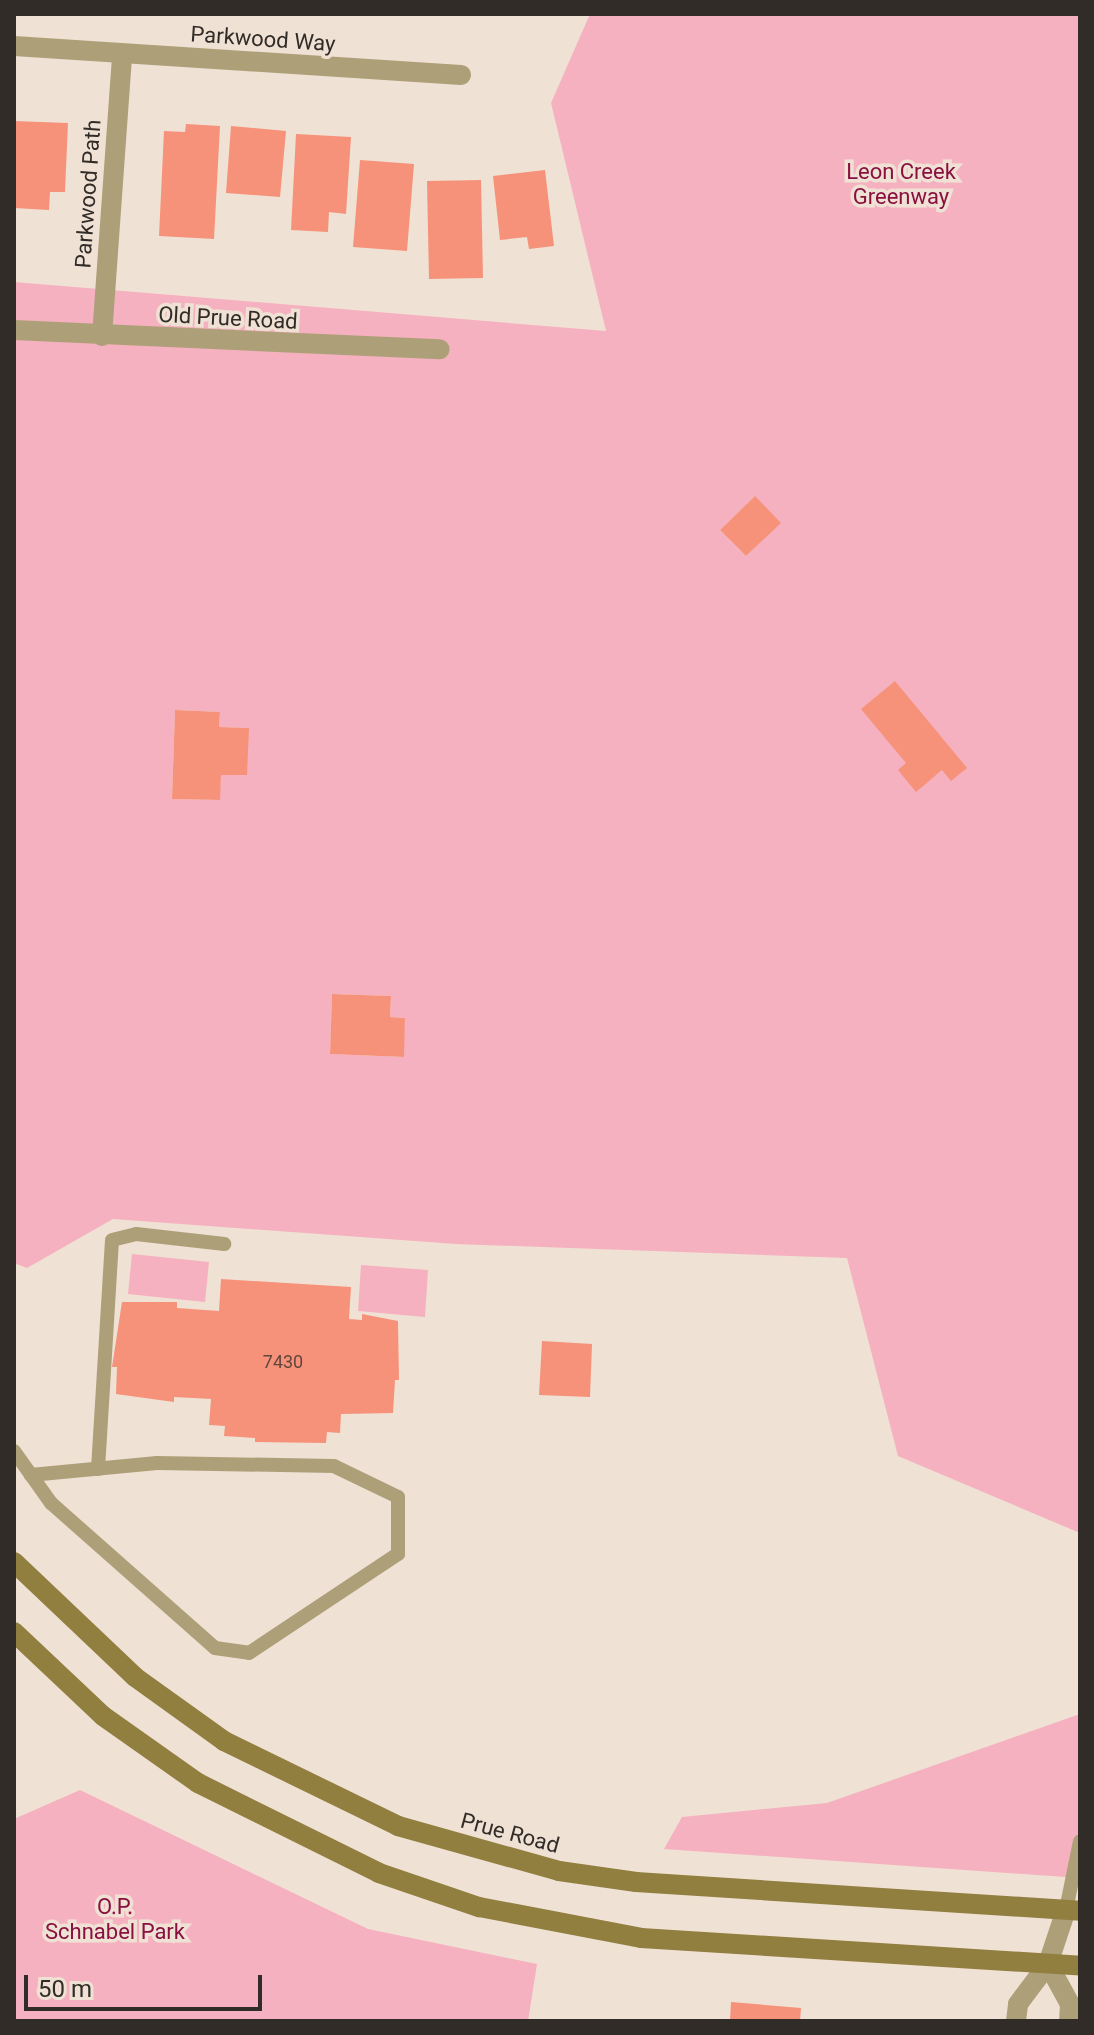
<!DOCTYPE html>
<style>
body{margin:0}
#map{position:relative;width:1094px;height:2035px;overflow:hidden;background:#f0e1d5;font-family:Roboto,sans-serif}
div>[style]{position:absolute}
[style*='--x']{left:calc(var(--x)*1px);top:calc(var(--y)*1px);width:calc(var(--w)*1px);rotate:calc(var(--a)*1deg)}
.green>*{inset:0;background:#f5b1bf}
.building>*{inset:0;background:#f6927a}
.lane>*{height:14px;margin:-7px;padding:0 7px;transform-origin:7px;border-radius:7px;background:#ada079}
.street>*{height:20px;margin:-10px;padding:0 10px;transform-origin:10px;border-radius:10px;background:#ada079}
.secondary>*{height:20px;margin:-10px;padding:0 10px;transform-origin:10px;border-radius:10px;background:#917f40}
span{translate:-50% -50%;white-space:nowrap;text-align:center;line-height:1.15;-webkit-text-stroke:7px #f0e1d5;paint-order:stroke}
.number-label{font-size:18px;color:#62463c}
.number-label span{-webkit-text-stroke-width:0}
.street-label{font-size:22px;color:#312c27}
.park-label{font-size:22px;color:#8a1040}
.frame{position:absolute;inset:0;border:16px solid #312c27;pointer-events:none}
.scale{position:absolute;left:24px;top:1975px;width:238px;height:36px;box-sizing:border-box;border:4px solid #312c27;border-top:0;padding-left:10px;font-size:24px;line-height:28px;white-space:nowrap;color:#312c27;-webkit-text-stroke:6px #f0e1d5;paint-order:stroke}
</style>
<div id="map">
<div class="green">
<div style="clip-path:polygon(evenodd,590px 14px,1080px 14px,1080px 1533px,898px 1456px,847px 1258px,456px 1244px,113px 1219px,27px 1268px,14px 1263px,14px 282px,606px 331px,551px 103px,590px 14px,754px 497px,780px 523px,746px 556px,720px 530px,754px 497px,590px 14px,175px 710px,220px 712px,219px 727px,248px 728px,246px 775px,221px 775px,219px 800px,172px 799px,175px 710px,590px 14px,906px 763px,966px 768px,942px 770px,916px 791px,906px 763px,590px 14px,332px 994px,391px 996px,390px 1017px,405px 1018px,403px 1057px,330px 1054px,332px 994px)"></div>
<div style="clip-path:polygon(132px 1254px,209px 1262px,205px 1302px,128px 1294px)"></div>
<div style="clip-path:polygon(361px 1265px,428px 1270px,425px 1317px,358px 1311px)"></div>
<div style="clip-path:polygon(1080px 1714px,1080px 1878px,664px 1849px,682px 1817px,827px 1803px)"></div>
<div style="clip-path:polygon(80px 1790px,368px 1929px,537px 1964px,528px 2021px,14px 2021px,14px 1819px)"></div>
</div>
<div class="building">
<div style="clip-path:polygon(14px 121px,68px 123px,65px 192px,50px 192px,49px 210px,14px 208px)"></div>
<div style="clip-path:polygon(186px 124px,220px 126px,214px 239px,159px 236px,164px 131px,185px 132px)"></div>
<div style="clip-path:polygon(231px 126px,286px 131px,280px 197px,226px 193px)"></div>
<div style="clip-path:polygon(296px 134px,351px 137px,346px 214px,329px 212px,328px 232px,291px 230px)"></div>
<div style="clip-path:polygon(360px 160px,414px 164px,407px 251px,353px 247px)"></div>
<div style="clip-path:polygon(545px 170px,554px 246px,529px 249px,527px 237px,500px 240px,493px 176px)"></div>
<div style="clip-path:polygon(481px 180px,483px 278px,429px 279px,427px 181px)"></div>
<div style="clip-path:polygon(755px 496px,781px 523px,746px 556px,720px 530px)"></div>
<div style="clip-path:polygon(895px 681px,967px 768px,951px 781px,942px 770px,916px 792px,898px 770px,906px 763px,861px 709px)"></div>
<div style="clip-path:polygon(175px 710px,220px 712px,219px 727px,249px 728px,247px 775px,221px 775px,220px 800px,172px 799px)"></div>
<div style="clip-path:polygon(332px 994px,391px 996px,390px 1017px,405px 1018px,404px 1057px,330px 1054px)"></div>
<div style="clip-path:polygon(221px 1279px,351px 1287px,349px 1319px,362px 1320px,362px 1314px,398px 1321px,399px 1380px,395px 1380px,393px 1413px,341px 1414px,340px 1433px,327px 1432px,326px 1443px,255px 1442px,255px 1438px,224px 1436px,225px 1426px,209px 1425px,211px 1399px,174px 1397px,174px 1402px,116px 1394px,117px 1367px,112px 1367px,122px 1302px,177px 1302px,177px 1308px,219px 1311px)"></div>
<div style="clip-path:polygon(542px 1341px,592px 1344px,590px 1397px,539px 1395px)"></div>
<div style="clip-path:polygon(731px 2002px,801px 2008px,800px 2021px,730px 2021px)"></div>
</div>
<div class="lane">
<div style="--x:14;--y:1451;--w:64;--a:54.6"></div>
<div style="--x:51;--y:1503;--w:219;--a:41.5"></div>
<div style="--x:215;--y:1648;--w:34;--a:8"></div>
<div style="--x:249;--y:1653;--w:179;--a:-33.6"></div>
<div style="--x:398;--y:1554;--w:57;--a:-90"></div>
<div style="--x:398;--y:1497;--w:71;--a:-154.2"></div>
<div style="--x:334;--y:1466;--w:177;--a:-179"></div>
<div style="--x:157;--y:1463;--w:127;--a:174.6"></div>
<div style="--x:98;--y:1469;--w:229;--a:-86.5"></div>
<div style="--x:112;--y:1240;--w:25;--a:-14"></div>
<div style="--x:136;--y:1234;--w:89;--a:6.5"></div>
<div style="--x:1066;--y:1910;--w:70;--a:-78.5"></div>
</div>
<div class="street">
<div style="--x:14;--y:46;--w:448;--a:3.7"></div>
<div style="--x:14;--y:330;--w:426;--a:2.6"></div>
<div style="--x:102;--y:336;--w:283;--a:-85.9"></div>
<div style="--x:1048;--y:1964;--w:46;--a:61.2"></div>
<div style="--x:1070;--y:2004;--w:17;--a:93"></div>
<div style="--x:1016;--y:2021;--w:17;--a:-83"></div>
<div style="--x:1018;--y:2004;--w:50;--a:-53.1"></div>
<div style="--x:1048;--y:1964;--w:57;--a:-71.6"></div>
</div>
<div class="secondary">
<div style="--x:14;--y:1562;--w:167;--a:43.5"></div>
<div style="--x:135;--y:1677;--w:110;--a:35.7"></div>
<div style="--x:224;--y:1741;--w:194;--a:26"></div>
<div style="--x:398;--y:1826;--w:167;--a:15.6"></div>
<div style="--x:559;--y:1871;--w:78;--a:8.1"></div>
<div style="--x:636;--y:1882;--w:445;--a:3.7"></div>
<div style="--x:14;--y:1632;--w:122;--a:43.3"></div>
<div style="--x:103;--y:1716;--w:116;--a:35.2"></div>
<div style="--x:198;--y:1783;--w:202;--a:26.4"></div>
<div style="--x:379;--y:1873;--w:106;--a:18.8"></div>
<div style="--x:479;--y:1907;--w:165;--a:10.8"></div>
<div style="--x:641;--y:1938;--w:440;--a:3.6"></div>
</div>
<div class="number-label">
<span style="left:283px;top:1362px">7430</span>
</div>
<div class="street-label">
<span style="left:263px;top:39px;rotate:4deg">Parkwood Way</span>
<span style="left:88px;top:194px;rotate:-86deg">Parkwood Path</span>
<span style="left:228px;top:318px;rotate:3deg">Old Prue Road</span>
<span style="left:510px;top:1833px;rotate:15deg">Prue Road</span>
</div>
<div class="park-label">
<span style="left:901px;top:184px">Leon Creek<br>Greenway</span>
<span style="left:115px;top:1919px">O.P.<br>Schnabel Park</span>
</div>
<div class="frame"></div>
<div class="scale">50 m</div>
</div>
